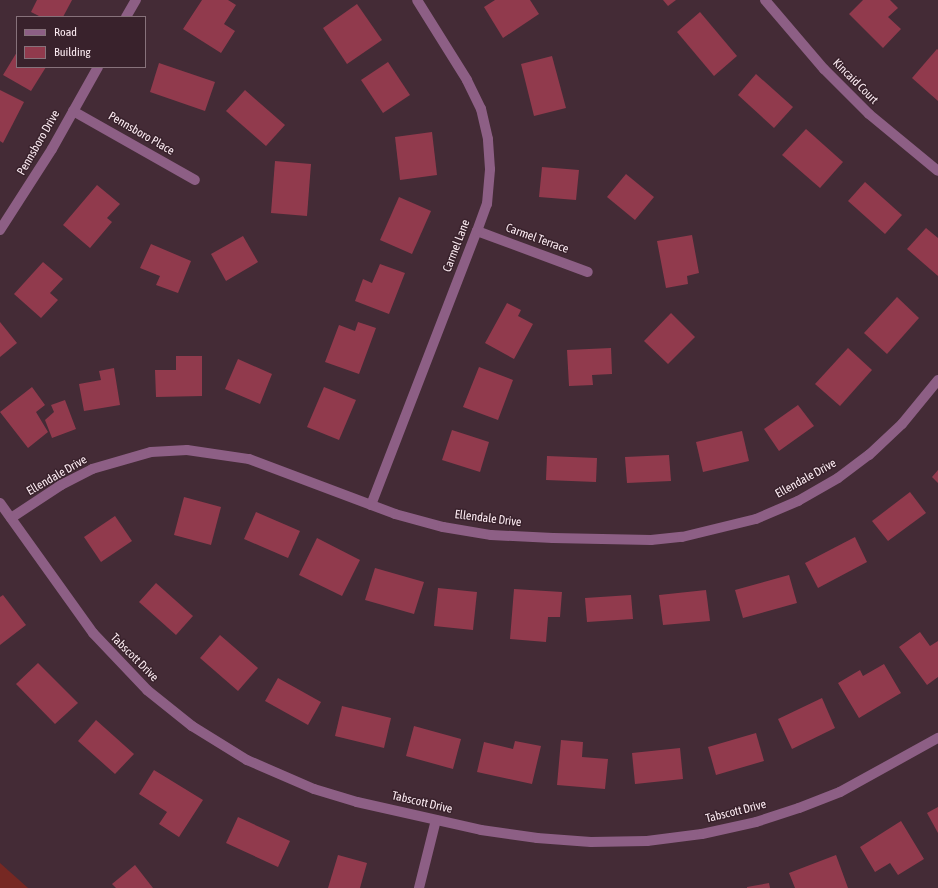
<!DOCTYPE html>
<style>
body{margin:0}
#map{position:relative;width:938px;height:888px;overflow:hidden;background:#442b36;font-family:"Asap Condensed",sans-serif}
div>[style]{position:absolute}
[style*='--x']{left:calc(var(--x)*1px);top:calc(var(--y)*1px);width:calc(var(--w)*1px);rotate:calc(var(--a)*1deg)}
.green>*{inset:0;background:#762823}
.building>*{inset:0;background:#913a4d}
.minor>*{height:10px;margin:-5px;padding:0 5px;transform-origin:5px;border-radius:5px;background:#8d5f85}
span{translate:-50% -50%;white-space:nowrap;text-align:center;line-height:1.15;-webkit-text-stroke:3px #39222c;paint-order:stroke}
.street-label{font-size:12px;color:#fcebf2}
.legend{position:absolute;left:16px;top:16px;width:130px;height:52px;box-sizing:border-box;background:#39222c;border:1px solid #87727b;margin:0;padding:5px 7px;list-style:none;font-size:12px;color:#fcebf2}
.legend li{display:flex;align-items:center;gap:8px;height:20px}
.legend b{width:20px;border:1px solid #87727b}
</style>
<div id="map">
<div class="green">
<div style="clip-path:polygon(0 863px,28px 888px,0 888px)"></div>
</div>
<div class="building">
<div style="clip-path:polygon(37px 0,72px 0,63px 17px,41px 17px,31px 12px)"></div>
<div style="clip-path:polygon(202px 0,228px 0,236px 5px,224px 24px,235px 31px,221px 53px,183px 29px)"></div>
<div style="clip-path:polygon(495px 0,530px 0,539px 14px,503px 38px,484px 7px)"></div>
<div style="clip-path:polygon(663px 0,676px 0,668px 6px)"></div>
<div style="clip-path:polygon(863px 0,890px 0,898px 8px,888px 17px,901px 29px,883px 48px,849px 14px)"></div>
<div style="clip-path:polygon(357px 4px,382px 40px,347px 64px,323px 28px)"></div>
<div style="clip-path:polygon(700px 12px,737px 56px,714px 76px,677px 32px)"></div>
<div style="clip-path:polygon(937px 49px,938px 50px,938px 101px,912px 78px)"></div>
<div style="clip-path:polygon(17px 52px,17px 67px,46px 67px,31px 91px,3px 75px)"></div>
<div style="clip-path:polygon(552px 56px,566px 108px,534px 116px,521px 64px)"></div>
<div style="clip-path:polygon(388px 62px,410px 95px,383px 113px,361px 80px)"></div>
<div style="clip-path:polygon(159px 63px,215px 82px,205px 111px,150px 92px)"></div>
<div style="clip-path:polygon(756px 74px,793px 107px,774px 128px,738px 95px)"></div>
<div style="clip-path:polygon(0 90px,24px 102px,3px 143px,0 141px)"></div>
<div style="clip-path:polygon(245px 90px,285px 125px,266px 146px,226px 111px)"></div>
<div style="clip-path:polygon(806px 129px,843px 162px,820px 188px,782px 155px)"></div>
<div style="clip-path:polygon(432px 132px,437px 175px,400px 180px,395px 137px)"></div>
<div style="clip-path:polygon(275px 161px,311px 164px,307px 216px,271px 213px)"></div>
<div style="clip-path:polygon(542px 167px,579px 170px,576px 200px,539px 197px)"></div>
<div style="clip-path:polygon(626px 174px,654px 197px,635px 220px,607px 197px)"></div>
<div style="clip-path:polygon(865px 182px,902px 215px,885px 234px,848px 201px)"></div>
<div style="clip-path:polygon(97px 185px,120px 204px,107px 218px,112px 222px,90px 248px,63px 225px)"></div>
<div style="clip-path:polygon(399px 197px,431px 211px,412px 254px,380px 240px)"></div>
<div style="clip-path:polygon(926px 228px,938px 238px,938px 276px,907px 249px)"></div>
<div style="clip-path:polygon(692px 235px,699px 273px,687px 276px,688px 284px,666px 288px,657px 241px)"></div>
<div style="clip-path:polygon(243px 236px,258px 262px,226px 281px,211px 254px)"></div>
<div style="clip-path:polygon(151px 244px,191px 261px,178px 293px,156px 285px,160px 276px,140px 268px)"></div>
<div style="clip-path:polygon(43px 262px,63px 279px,50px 293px,58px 300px,41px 318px,14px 294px)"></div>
<div style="clip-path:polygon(380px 264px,405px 273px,389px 314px,355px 301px,363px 279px,372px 283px)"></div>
<div style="clip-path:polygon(897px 297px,919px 318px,887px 354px,864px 333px)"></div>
<div style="clip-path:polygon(507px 303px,521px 310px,518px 316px,533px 324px,514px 359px,485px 343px)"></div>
<div style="clip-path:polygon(671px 313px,695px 337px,668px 364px,644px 341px)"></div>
<div style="clip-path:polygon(0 322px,17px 343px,0 357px)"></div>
<div style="clip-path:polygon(358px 322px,376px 328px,359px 374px,325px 362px,339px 325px,355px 331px)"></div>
<div style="clip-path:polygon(611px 348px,612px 374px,592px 375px,593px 385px,569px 386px,567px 350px)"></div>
<div style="clip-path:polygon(848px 348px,872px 370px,840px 406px,815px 384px)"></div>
<div style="clip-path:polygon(176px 356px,202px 356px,202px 396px,156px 397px,155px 370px,176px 370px)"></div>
<div style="clip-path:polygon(238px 359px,272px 374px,260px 404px,225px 389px)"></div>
<div style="clip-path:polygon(479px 367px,513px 380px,498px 420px,463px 407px)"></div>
<div style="clip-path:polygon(114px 368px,120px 405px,84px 411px,79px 384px,101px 380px,99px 371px)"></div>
<div style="clip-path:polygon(32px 387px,45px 405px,36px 412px,48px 432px,28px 448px,0 412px)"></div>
<div style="clip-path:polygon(324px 387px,356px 400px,339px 440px,307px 427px)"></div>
<div style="clip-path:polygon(65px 400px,76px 429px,52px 438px,45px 420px,54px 412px,51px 405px)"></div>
<div style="clip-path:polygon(798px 405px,814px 426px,779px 451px,764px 429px)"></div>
<div style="clip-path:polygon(452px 430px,489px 442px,480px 472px,442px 460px)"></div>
<div style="clip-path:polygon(742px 431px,749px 461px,703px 472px,696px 442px)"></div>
<div style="clip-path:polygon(669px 455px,671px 481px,627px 483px,625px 457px)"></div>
<div style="clip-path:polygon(547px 456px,597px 458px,596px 482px,546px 480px)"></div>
<div style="clip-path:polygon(938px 470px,938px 483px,932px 477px)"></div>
<div style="clip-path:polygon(910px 492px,926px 513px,888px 541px,872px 521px)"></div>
<div style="clip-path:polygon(184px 497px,221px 507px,211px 545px,174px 535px)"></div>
<div style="clip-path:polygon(256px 512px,300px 531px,288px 558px,244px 539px)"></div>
<div style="clip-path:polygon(115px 516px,132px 541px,101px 562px,84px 537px)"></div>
<div style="clip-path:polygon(855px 537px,867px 562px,818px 588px,805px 563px)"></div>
<div style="clip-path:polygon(317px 538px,360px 560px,342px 596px,299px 575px)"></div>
<div style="clip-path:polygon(375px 568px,424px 582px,414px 614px,365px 600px)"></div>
<div style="clip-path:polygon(789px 575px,797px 603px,743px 618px,735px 590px)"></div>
<div style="clip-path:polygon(156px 583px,193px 616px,176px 635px,139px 602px)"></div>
<div style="clip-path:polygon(438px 588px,477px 592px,473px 630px,434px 626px)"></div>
<div style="clip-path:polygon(514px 589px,562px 592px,560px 617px,548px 617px,546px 642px,510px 639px)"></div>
<div style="clip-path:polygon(706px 590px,710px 621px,663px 625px,659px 595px)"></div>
<div style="clip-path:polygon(3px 595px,26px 625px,0 645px,0 597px)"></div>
<div style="clip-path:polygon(631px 595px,633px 619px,587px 622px,585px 598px)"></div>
<div style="clip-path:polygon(920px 632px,930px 646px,938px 641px,938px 677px,927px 685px,899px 647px)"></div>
<div style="clip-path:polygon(220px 635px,258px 668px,238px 691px,200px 658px)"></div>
<div style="clip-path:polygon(38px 663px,78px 703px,55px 724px,16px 684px)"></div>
<div style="clip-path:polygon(884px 664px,901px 693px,859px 718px,838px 683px,860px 670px,863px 676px)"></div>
<div style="clip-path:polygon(278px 678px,321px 702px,308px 725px,265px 701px)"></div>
<div style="clip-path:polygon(822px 698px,835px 728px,792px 749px,778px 719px)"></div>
<div style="clip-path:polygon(342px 706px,391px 718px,384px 748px,335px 736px)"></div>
<div style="clip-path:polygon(96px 720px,134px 754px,115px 774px,78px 741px)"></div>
<div style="clip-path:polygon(414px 726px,461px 739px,453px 769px,406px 756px)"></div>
<div style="clip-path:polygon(756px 733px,764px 761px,716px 775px,708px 747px)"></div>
<div style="clip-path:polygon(561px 740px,583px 742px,582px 757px,608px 759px,605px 789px,557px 785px)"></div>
<div style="clip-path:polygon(515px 741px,541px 746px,532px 784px,477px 772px,484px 742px,513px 749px)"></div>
<div style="clip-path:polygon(680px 748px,683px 779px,635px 784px,632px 753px)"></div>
<div style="clip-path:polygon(154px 770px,203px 800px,179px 837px,159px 824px,167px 812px,139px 794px)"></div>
<div style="clip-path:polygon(938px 807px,938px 833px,927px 813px)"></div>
<div style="clip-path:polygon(238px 817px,290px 841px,278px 867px,226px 843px)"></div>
<div style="clip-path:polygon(901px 821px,924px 859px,898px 875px,890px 863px,875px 872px,860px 847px)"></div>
<div style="clip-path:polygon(338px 855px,367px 863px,360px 888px,328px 888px)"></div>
<div style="clip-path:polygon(836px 855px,848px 888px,795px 888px,789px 873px)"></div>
<div style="clip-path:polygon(135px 865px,153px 888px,116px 888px,112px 884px)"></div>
<div style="clip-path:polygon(769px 883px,770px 888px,747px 888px,747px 887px)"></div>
</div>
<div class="minor">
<div style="--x:765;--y:0;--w:91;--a:49.5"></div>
<div style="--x:824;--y:69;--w:64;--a:45"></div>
<div style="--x:869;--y:114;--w:89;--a:39.6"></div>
<div style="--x:126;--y:17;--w:20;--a:-60"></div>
<div style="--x:73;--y:111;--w:140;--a:29.5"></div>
<div style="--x:0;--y:230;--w:96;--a:-57.3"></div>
<div style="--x:52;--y:149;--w:94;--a:-60.7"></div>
<div style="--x:477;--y:231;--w:118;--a:20.3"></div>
<div style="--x:0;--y:503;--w:160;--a:54.4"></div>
<div style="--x:93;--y:633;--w:79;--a:46.5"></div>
<div style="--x:147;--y:690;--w:58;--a:38.7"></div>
<div style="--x:192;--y:726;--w:65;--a:31.7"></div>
<div style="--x:247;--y:760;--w:73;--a:23.4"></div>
<div style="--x:314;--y:789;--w:45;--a:16.8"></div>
<div style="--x:357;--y:802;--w:127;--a:12.7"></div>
<div style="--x:481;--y:830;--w:57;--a:8.1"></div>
<div style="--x:537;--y:838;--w:54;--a:4.2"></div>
<div style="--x:591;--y:842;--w:56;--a:-1"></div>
<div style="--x:647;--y:841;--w:55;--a:-7.3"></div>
<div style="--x:702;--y:834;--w:55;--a:-12.5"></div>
<div style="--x:756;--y:822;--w:45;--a:-18"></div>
<div style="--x:799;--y:808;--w:44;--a:-21.3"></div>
<div style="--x:840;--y:792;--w:112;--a:-28.9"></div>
<div style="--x:371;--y:505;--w:294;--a:-68.9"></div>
<div style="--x:477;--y:231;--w:29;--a:-70"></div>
<div style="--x:487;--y:204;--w:35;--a:-85"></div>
<div style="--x:490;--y:169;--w:30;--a:-94"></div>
<div style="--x:488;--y:139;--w:31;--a:-103"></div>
<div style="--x:481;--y:109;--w:32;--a:-116"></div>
<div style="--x:467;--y:80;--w:94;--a:-122"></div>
<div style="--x:11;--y:518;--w:60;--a:-33.4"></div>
<div style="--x:61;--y:485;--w:35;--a:-27"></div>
<div style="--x:92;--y:469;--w:61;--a:-16.1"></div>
<div style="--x:151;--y:452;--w:36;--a:-3"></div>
<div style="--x:187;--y:450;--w:63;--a:8.3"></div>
<div style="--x:249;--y:459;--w:156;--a:20.6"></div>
<div style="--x:395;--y:514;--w:50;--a:15.2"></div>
<div style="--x:443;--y:527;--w:49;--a:9.5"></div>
<div style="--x:491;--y:535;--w:62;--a:2.8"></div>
<div style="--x:553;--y:538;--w:98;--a:1.2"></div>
<div style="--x:651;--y:540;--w:31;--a:-6"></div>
<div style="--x:682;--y:537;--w:76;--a:-13.7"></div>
<div style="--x:756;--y:519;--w:46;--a:-23.2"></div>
<div style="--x:798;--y:501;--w:46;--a:-29.9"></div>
<div style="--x:838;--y:478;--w:39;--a:-37"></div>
<div style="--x:869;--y:455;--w:45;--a:-43.2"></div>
<div style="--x:902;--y:424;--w:57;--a:-50.7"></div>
<div style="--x:419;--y:888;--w:70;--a:-76"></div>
</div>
<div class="street-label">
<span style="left:855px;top:82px;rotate:45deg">Kincaid Court</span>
<span style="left:141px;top:134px;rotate:30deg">Pennsboro Place</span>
<span style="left:39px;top:143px;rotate:-60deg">Pennsboro Drive</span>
<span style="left:537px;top:239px;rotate:20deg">Carmel Terrace</span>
<span style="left:457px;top:246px;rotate:-69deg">Carmel Lane</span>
<span style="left:57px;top:476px;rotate:-30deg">Ellendale Drive</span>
<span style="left:806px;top:479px;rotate:-29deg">Ellendale Drive</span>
<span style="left:488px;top:519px;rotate:7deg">Ellendale Drive</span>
<span style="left:134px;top:658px;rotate:45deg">Tabscott Drive</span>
<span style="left:422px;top:803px;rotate:13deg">Tabscott Drive</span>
<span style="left:736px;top:812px;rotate:-14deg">Tabscott Drive</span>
</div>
<ul class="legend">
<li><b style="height:5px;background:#8d5f85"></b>Road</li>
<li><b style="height:11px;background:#913a4d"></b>Building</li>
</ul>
</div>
